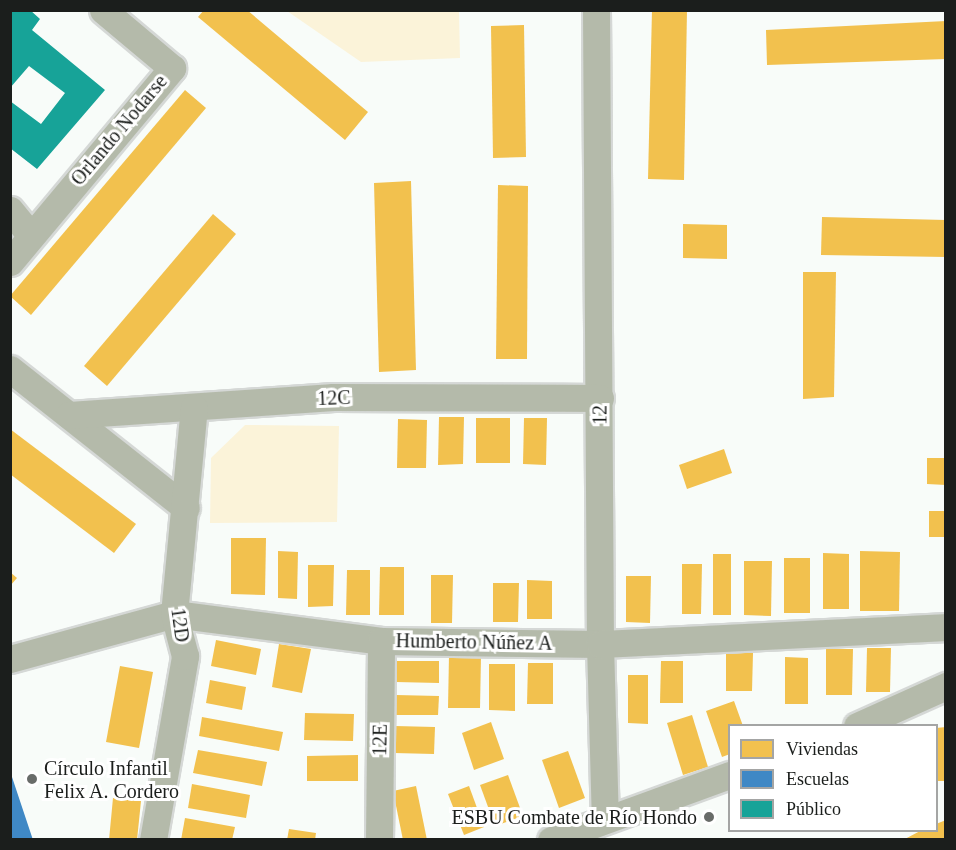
<!DOCTYPE html>
<meta charset="utf-8">
<style>
body{margin:0}
#map{position:relative;width:956px;height:850px;overflow:hidden;background:#f8fcf9;font-family:Georgia,serif}
div>[style]{position:absolute}
[style*='--x']{left:calc(var(--x)*1px);top:calc(var(--y)*1px);width:calc(var(--w)*1px);rotate:calc(var(--a)*1deg)}
.green>*{inset:0;background:#fbf3d9}
.homes>*{inset:0;background:#f2c14e}
.schools>*{inset:0;background:#3f88c5}
.public>*{inset:0;background:#17a398}
.roads{filter:drop-shadow(2px 0 #d5d8d6) drop-shadow(-2px 0 #d5d8d6) drop-shadow(0 2px #d5d8d6) drop-shadow(0 -2px #d5d8d6)}
.minor>*{height:27px;margin:-13.5px;padding:0 13.5px;transform-origin:13.5px;border-radius:13.5px;background:#b4baaa}
.dots>*{width:16px;height:16px;translate:-50% -50%;box-sizing:border-box;border:3px solid #fff;border-radius:50%}
span{translate:-50% -50%;white-space:nowrap;text-align:center;line-height:1.15;-webkit-text-stroke:6px #fff;paint-order:stroke}
.street-label{font-size:20px;color:#1b1e1c}
.poi-label{font-size:20px;color:#1b1e1c}
.left{translate:0 -50%;text-align:left}
.right{translate:-100% -50%;text-align:right}
.frame{position:absolute;inset:0;border:12px solid #1b1e1c;pointer-events:none}
.legend{position:absolute;left:728px;top:724px;width:210px;height:108px;box-sizing:border-box;background:#fff;border:2px solid #a4a5a4;margin:0;padding:8px 10px;list-style:none;font-size:18px;color:#1b1e1c}
.legend li{display:flex;align-items:center;gap:12px;height:30px}
.legend b{width:30px;border:2px solid #a4a5a4}
</style>
<div id="map">
<div class="green">
<div style="clip-path:polygon(287px 11px,459px 11px,460px 58px,361px 62px)"></div>
<div style="clip-path:polygon(245px 425px,339px 426px,337px 522px,210px 523px,211px 458px)"></div>
</div>
<div class="homes">
<div style="clip-path:polygon(204px 10px,247px 10px,368px 112px,345px 140px,198px 17px)"></div>
<div style="clip-path:polygon(652px 10px,687px 10px,684px 180px,648px 179px)"></div>
<div style="clip-path:polygon(946px 21px,946px 59px,767px 65px,766px 30px)"></div>
<div style="clip-path:polygon(524px 25px,526px 157px,493px 158px,491px 26px)"></div>
<div style="clip-path:polygon(185px 90px,206px 108px,31px 315px,10px 296px)"></div>
<div style="clip-path:polygon(411px 181px,416px 370px,379px 372px,374px 183px)"></div>
<div style="clip-path:polygon(498px 185px,528px 186px,527px 359px,496px 359px)"></div>
<div style="clip-path:polygon(213px 214px,236px 234px,107px 386px,84px 366px)"></div>
<div style="clip-path:polygon(822px 217px,946px 220px,946px 257px,821px 255px)"></div>
<div style="clip-path:polygon(683px 224px,727px 225px,727px 259px,683px 258px)"></div>
<div style="clip-path:polygon(803px 272px,836px 272px,834px 397px,803px 399px)"></div>
<div style="clip-path:polygon(439px 417px,464px 417px,463px 464px,438px 465px)"></div>
<div style="clip-path:polygon(476px 418px,510px 418px,510px 463px,476px 463px)"></div>
<div style="clip-path:polygon(524px 418px,547px 418px,546px 465px,523px 464px)"></div>
<div style="clip-path:polygon(398px 419px,427px 420px,426px 468px,397px 468px)"></div>
<div style="clip-path:polygon(10px 429px,136px 524px,114px 553px,10px 474px)"></div>
<div style="clip-path:polygon(724px 449px,732px 473px,687px 489px,679px 465px)"></div>
<div style="clip-path:polygon(927px 458px,946px 458px,946px 485px,927px 484px)"></div>
<div style="clip-path:polygon(929px 511px,946px 511px,946px 537px,929px 537px)"></div>
<div style="clip-path:polygon(231px 538px,266px 538px,265px 595px,231px 594px)"></div>
<div style="clip-path:polygon(278px 551px,298px 552px,297px 599px,278px 598px)"></div>
<div style="clip-path:polygon(860px 551px,900px 552px,899px 611px,860px 611px)"></div>
<div style="clip-path:polygon(823px 553px,849px 554px,849px 609px,823px 609px)"></div>
<div style="clip-path:polygon(713px 554px,731px 554px,731px 615px,713px 615px)"></div>
<div style="clip-path:polygon(784px 558px,810px 558px,810px 613px,784px 613px)"></div>
<div style="clip-path:polygon(744px 561px,772px 561px,771px 616px,744px 615px)"></div>
<div style="clip-path:polygon(682px 564px,702px 564px,701px 614px,682px 614px)"></div>
<div style="clip-path:polygon(308px 565px,334px 565px,333px 606px,308px 607px)"></div>
<div style="clip-path:polygon(380px 567px,404px 567px,404px 615px,379px 615px)"></div>
<div style="clip-path:polygon(347px 570px,370px 570px,370px 615px,346px 615px)"></div>
<div style="clip-path:polygon(10px 572px,17px 578px,10px 586px)"></div>
<div style="clip-path:polygon(431px 575px,453px 575px,452px 623px,431px 623px)"></div>
<div style="clip-path:polygon(626px 576px,651px 576px,650px 623px,626px 622px)"></div>
<div style="clip-path:polygon(527px 580px,552px 581px,552px 619px,527px 619px)"></div>
<div style="clip-path:polygon(493px 583px,519px 583px,518px 622px,493px 622px)"></div>
<div style="clip-path:polygon(216px 640px,261px 649px,256px 675px,211px 666px)"></div>
<div style="clip-path:polygon(279px 644px,311px 649px,302px 693px,272px 687px)"></div>
<div style="clip-path:polygon(867px 648px,891px 648px,890px 692px,866px 692px)"></div>
<div style="clip-path:polygon(826px 649px,853px 649px,852px 695px,826px 695px)"></div>
<div style="clip-path:polygon(726px 652px,753px 653px,752px 691px,726px 691px)"></div>
<div style="clip-path:polygon(449px 655px,481px 656px,480px 708px,448px 708px)"></div>
<div style="clip-path:polygon(785px 657px,808px 658px,808px 704px,785px 704px)"></div>
<div style="clip-path:polygon(396px 661px,439px 661px,439px 683px,396px 682px)"></div>
<div style="clip-path:polygon(661px 661px,683px 661px,683px 703px,660px 703px)"></div>
<div style="clip-path:polygon(528px 663px,553px 663px,553px 704px,527px 704px)"></div>
<div style="clip-path:polygon(489px 664px,515px 664px,515px 711px,489px 710px)"></div>
<div style="clip-path:polygon(120px 666px,153px 672px,139px 748px,106px 742px)"></div>
<div style="clip-path:polygon(628px 675px,648px 675px,648px 724px,628px 723px)"></div>
<div style="clip-path:polygon(210px 680px,246px 687px,242px 710px,206px 703px)"></div>
<div style="clip-path:polygon(396px 695px,439px 696px,438px 715px,396px 715px)"></div>
<div style="clip-path:polygon(734px 701px,743px 726px,730px 726px,730px 754px,722px 757px,706px 711px)"></div>
<div style="clip-path:polygon(305px 713px,354px 714px,353px 741px,304px 740px)"></div>
<div style="clip-path:polygon(692px 715px,708px 767px,683px 775px,667px 723px)"></div>
<div style="clip-path:polygon(202px 717px,283px 732px,279px 751px,199px 736px)"></div>
<div style="clip-path:polygon(491px 722px,504px 759px,474px 770px,462px 733px)"></div>
<div style="clip-path:polygon(395px 726px,435px 727px,434px 754px,394px 753px)"></div>
<div style="clip-path:polygon(946px 727px,946px 781px,936px 781px,936px 728px)"></div>
<div style="clip-path:polygon(198px 750px,267px 762px,262px 786px,193px 773px)"></div>
<div style="clip-path:polygon(568px 751px,585px 798px,559px 808px,542px 760px)"></div>
<div style="clip-path:polygon(358px 755px,358px 781px,307px 781px,307px 756px)"></div>
<div style="clip-path:polygon(508px 775px,523px 816px,495px 826px,480px 785px)"></div>
<div style="clip-path:polygon(192px 784px,250px 795px,246px 818px,188px 808px)"></div>
<div style="clip-path:polygon(416px 786px,427px 840px,403px 840px,393px 791px)"></div>
<div style="clip-path:polygon(469px 786px,484px 827px,464px 835px,448px 794px)"></div>
<div style="clip-path:polygon(113px 798px,141px 801px,137px 840px,109px 840px)"></div>
<div style="clip-path:polygon(185px 818px,235px 827px,232px 840px,181px 840px)"></div>
<div style="clip-path:polygon(946px 820px,946px 840px,903px 840px,922px 830px,936px 830px,936px 824px)"></div>
<div style="clip-path:polygon(289px 829px,316px 833px,315px 840px,287px 840px)"></div>
</div>
<div class="schools">
<div style="clip-path:polygon(10px 774px,11px 774px,33px 840px,10px 840px)"></div>
</div>
<div class="public">
<div style="clip-path:polygon(10px 10px,30px 10px,40px 19px,32px 30px,105px 90px,37px 169px,10px 148px,10px 101px,41px 124px,65px 93px,29px 66px,10px 88px)"></div>
</div>
<div class="roads">
<div class="minor">
<div style="--x:596;--y:10;--w:634;--a:89.64"></div>
<div style="--x:600;--y:644;--w:175;--a:88.4"></div>
<div style="--x:10;--y:210;--w:32;--a:51"></div>
<div style="--x:10;--y:262;--w:253;--a:-50.1"></div>
<div style="--x:172;--y:68;--w:90;--a:-140"></div>
<div style="--x:10;--y:369;--w:224;--a:38.3"></div>
<div style="--x:69;--y:415;--w:265;--a:-3.9"></div>
<div style="--x:333;--y:397;--w:267;--a:0.2"></div>
<div style="--x:10;--y:659;--w:170;--a:-15.3"></div>
<div style="--x:174;--y:614;--w:209;--a:7.4"></div>
<div style="--x:381;--y:641;--w:219;--a:0.8"></div>
<div style="--x:600;--y:644;--w:346;--a:-2.8"></div>
<div style="--x:857;--y:726;--w:98;--a:-24.2"></div>
<div style="--x:153;--y:840;--w:187;--a:-80.1"></div>
<div style="--x:185;--y:656;--w:43;--a:-104.7"></div>
<div style="--x:174;--y:614;--w:207;--a:-84.5"></div>
<div style="--x:379;--y:840;--w:199;--a:-89.4"></div>
<div style="--x:551;--y:840;--w:190;--a:-20"></div>
</div>
</div>
<div class="dots">
<div style="left:32px;top:779px;background:#686c69"></div>
<div style="left:709px;top:817px;background:#686c69"></div>
</div>
<div class="street-label">
<span style="left:119px;top:130px;rotate:-50deg">Orlando Nodarse</span>
<span style="left:334px;top:398px;rotate:-2deg">12C</span>
<span style="left:600px;top:415px;rotate:-90deg">12</span>
<span style="left:180px;top:625px;rotate:82deg">12D</span>
<span style="left:474px;top:642px;rotate:1deg">Humberto Núñez A</span>
<span style="left:380px;top:740px;rotate:-89deg">12E</span>
</div>
<div class="poi-label">
<span class="left" style="left:44px;top:780px">Círculo Infantil<br>Felix A. Cordero</span>
<span class="right" style="left:697px;top:817px">ESBU Combate de Río Hondo</span>
</div>
<div class="frame"></div>
<ul class="legend">
<li><b style="height:16px;background:#f2c14e"></b>Viviendas</li>
<li><b style="height:16px;background:#3f88c5"></b>Escuelas</li>
<li><b style="height:16px;background:#17a398"></b>Público</li>
</ul>
</div>
